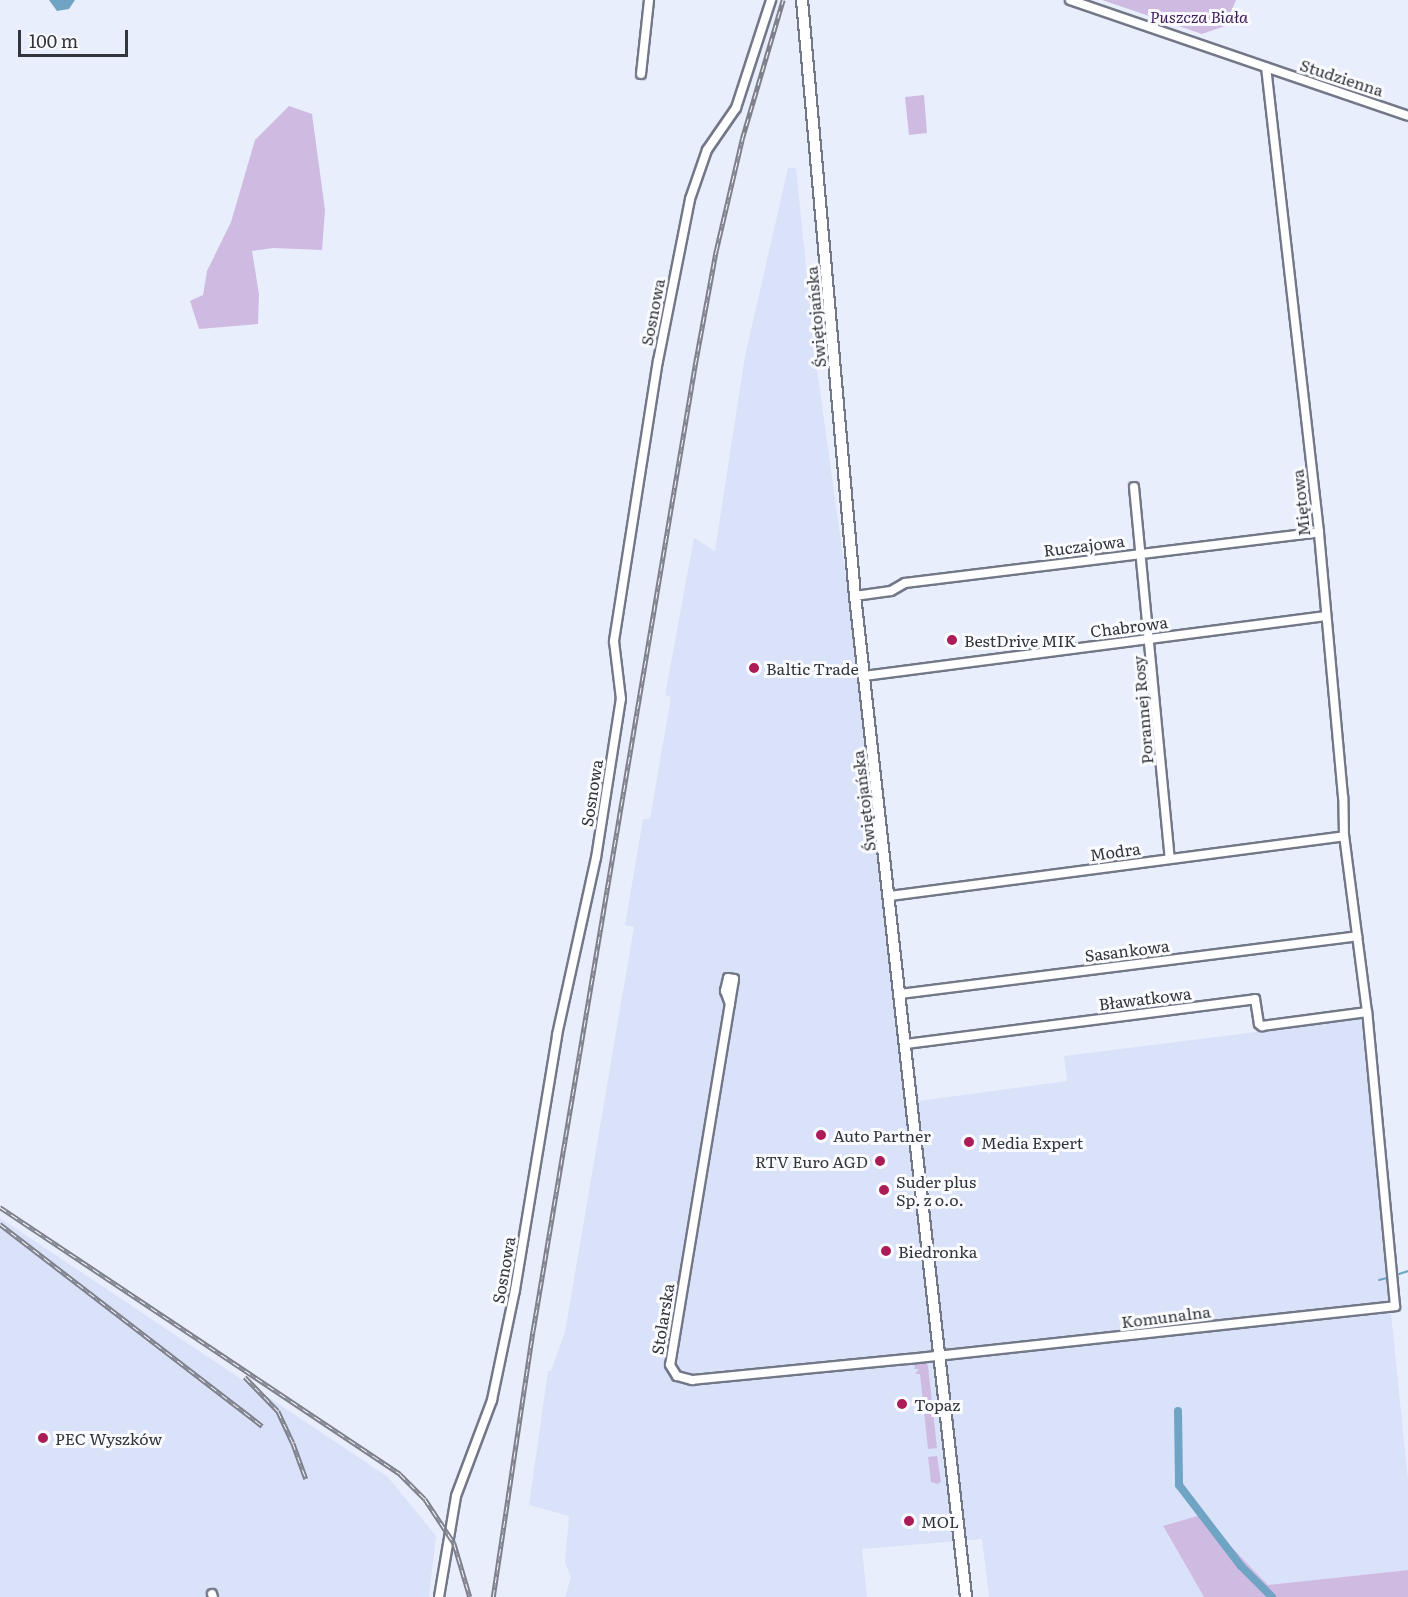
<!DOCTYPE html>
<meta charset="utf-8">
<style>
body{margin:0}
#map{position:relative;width:1408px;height:1597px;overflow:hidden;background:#e9eefc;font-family:Literata,serif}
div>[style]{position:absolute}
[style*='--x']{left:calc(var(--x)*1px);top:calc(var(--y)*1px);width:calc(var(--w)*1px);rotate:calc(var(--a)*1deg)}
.built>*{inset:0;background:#dae2fa}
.green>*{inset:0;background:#cfbbe2}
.water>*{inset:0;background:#6fa4c5}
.stream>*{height:2px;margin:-1px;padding:0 1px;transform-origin:1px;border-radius:1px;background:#6fa4c5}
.canal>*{height:8px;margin:-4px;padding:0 4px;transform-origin:4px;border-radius:4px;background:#6fa4c5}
.roads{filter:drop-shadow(2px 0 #737888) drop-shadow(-2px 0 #737888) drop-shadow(0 2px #737888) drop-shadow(0 -2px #737888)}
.minor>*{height:8px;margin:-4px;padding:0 4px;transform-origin:4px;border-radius:4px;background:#fff}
.tertiary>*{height:10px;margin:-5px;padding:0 5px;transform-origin:5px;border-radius:5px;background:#fff}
.rail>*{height:4.5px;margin-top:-2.25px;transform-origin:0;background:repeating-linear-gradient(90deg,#fafbff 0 7px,#7e818b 0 14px);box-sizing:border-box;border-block:2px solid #7e818b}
.dots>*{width:16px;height:16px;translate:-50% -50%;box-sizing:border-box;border:3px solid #fafbff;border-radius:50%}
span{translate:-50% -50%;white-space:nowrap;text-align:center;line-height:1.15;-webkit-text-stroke:6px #fafbff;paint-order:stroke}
.park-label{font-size:16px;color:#3d1b55;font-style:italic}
.street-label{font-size:16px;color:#33353c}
.poi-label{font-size:16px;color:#33353c}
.left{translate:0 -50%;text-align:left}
.right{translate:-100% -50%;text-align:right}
.scale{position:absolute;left:18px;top:30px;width:110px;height:27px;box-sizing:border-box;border:3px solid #33353c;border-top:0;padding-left:8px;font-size:18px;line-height:21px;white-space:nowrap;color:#33353c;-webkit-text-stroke:4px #fafbff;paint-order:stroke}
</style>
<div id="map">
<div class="built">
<div style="clip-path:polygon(788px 168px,796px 168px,815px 355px,919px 1101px,1067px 1081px,1064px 1056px,1361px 1019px,1408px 1480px,1408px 1570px,1268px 1585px,1201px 1515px,1163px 1527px,1204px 1597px,989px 1597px,982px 1539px,862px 1549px,867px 1597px,565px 1597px,571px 1577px,565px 1563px,569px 1516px,529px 1505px,548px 1371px,551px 1371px,565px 1332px,634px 927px,625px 925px,643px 819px,650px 819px,671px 697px,665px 695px,694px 538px,715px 551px,745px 356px)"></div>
<div style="clip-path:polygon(0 1218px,388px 1477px,436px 1536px,429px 1597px,0 1597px)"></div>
</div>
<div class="green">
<div style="clip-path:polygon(1102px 0,1236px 0,1225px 26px,1202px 34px)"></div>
<div style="clip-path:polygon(924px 95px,927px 133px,909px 135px,905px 97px)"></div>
<div style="clip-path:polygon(289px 106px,312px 114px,325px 210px,322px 250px,273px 248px,252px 251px,259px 294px,258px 324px,199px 329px,190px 301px,203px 295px,207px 271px,231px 222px,255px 140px)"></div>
<div style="clip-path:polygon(925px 1361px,928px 1366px,937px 1448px,928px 1449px,920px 1374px,915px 1374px,919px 1369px,914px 1369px,916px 1362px)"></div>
<div style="clip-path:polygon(937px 1456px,941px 1482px,937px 1484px,931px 1482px,928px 1457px)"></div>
<div style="clip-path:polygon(1201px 1515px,1268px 1585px,1408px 1570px,1408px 1597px,1204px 1597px,1163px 1526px)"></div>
</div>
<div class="water">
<div style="clip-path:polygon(49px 0,75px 0,69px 9px,57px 11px)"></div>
</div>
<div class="stream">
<div style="--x:1399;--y:1274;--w:9;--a:-18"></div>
<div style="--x:1379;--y:1280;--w:8;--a:-14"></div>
</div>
<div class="canal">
<div style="--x:1178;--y:1411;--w:74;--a:89.2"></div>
<div style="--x:1179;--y:1485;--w:102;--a:52.6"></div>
<div style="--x:1241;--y:1566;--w:44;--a:45"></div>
</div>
<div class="roads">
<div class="minor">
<div style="--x:1070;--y:0;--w:357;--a:18.9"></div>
<div style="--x:641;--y:74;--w:74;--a:-83.8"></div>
<div style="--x:1134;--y:487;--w:373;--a:84.5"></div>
<div style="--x:855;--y:596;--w:36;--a:-8"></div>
<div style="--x:891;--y:591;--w:16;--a:-30"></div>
<div style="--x:905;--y:583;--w:417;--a:-7"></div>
<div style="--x:864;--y:676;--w:466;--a:-7.4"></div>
<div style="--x:890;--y:896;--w:458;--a:-7.5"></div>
<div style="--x:900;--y:994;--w:461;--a:-7.2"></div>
<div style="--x:730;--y:1004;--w:14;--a:-111"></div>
<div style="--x:725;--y:991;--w:13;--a:-77"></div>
<div style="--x:728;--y:978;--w:6;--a:9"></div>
<div style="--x:734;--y:979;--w:391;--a:99.4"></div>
<div style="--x:670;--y:1365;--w:13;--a:58"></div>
<div style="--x:677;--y:1376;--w:16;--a:15"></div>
<div style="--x:692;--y:1380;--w:217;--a:-5.6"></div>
<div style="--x:908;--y:1359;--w:490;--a:-6.2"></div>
<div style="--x:1395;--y:1306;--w:295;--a:-95.4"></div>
<div style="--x:1367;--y:1012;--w:177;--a:-97.4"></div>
<div style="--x:1344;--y:836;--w:39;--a:-91"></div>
<div style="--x:1343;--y:797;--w:266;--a:-95.2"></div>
<div style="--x:1319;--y:532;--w:467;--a:-96.5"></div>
<div style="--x:906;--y:1044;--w:352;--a:-7.3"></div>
<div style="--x:1255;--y:999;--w:25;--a:81"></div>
<div style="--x:1259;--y:1024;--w:4;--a:34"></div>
<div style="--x:1262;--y:1026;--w:106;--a:-7.6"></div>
<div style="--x:212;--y:1594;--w:3;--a:72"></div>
<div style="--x:439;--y:1597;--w:102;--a:-80.4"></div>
<div style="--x:456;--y:1496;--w:103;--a:-69.4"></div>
<div style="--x:492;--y:1400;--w:112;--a:-78.2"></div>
<div style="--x:515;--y:1290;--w:258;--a:-80.6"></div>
<div style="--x:557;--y:1035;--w:181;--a:-77.6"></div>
<div style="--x:596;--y:858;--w:161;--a:-81.1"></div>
<div style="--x:621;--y:699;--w:58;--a:-96.9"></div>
<div style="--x:614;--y:641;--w:283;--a:-81.1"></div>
<div style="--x:658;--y:361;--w:165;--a:-78.8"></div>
<div style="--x:690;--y:199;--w:52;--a:-70.9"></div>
<div style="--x:707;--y:150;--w:51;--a:-55.4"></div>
<div style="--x:736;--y:108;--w:114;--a:-72"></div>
</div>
<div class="tertiary">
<div style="--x:802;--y:0;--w:598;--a:84.92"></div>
<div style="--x:855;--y:596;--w:1007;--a:83.67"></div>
</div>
</div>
<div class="rail">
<div style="--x:0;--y:1207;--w:481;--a:33.7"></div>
<div style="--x:400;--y:1474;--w:35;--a:45"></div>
<div style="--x:425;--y:1499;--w:53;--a:56.6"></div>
<div style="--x:454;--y:1543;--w:56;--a:73.5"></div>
<div style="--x:0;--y:1224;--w:331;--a:37.6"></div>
<div style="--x:245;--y:1377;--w:47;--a:45.9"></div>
<div style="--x:278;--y:1411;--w:35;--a:65"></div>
<div style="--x:293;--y:1443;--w:38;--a:70"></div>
<div style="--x:493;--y:1597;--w:270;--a:-81.5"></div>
<div style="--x:533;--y:1330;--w:979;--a:-80.47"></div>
<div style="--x:695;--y:365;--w:116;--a:-79.6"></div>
<div style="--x:716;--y:251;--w:115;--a:-76.9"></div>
<div style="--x:742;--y:139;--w:145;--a:-73.6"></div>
</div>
<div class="dots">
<div style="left:952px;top:640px;background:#ac1d57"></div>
<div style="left:754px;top:668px;background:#ac1d57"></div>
<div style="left:821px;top:1135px;background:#ac1d57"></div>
<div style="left:969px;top:1142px;background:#ac1d57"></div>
<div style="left:880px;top:1161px;background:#ac1d57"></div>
<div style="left:884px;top:1190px;background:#ac1d57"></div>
<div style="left:886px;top:1251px;background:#ac1d57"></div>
<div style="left:902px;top:1404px;background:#ac1d57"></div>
<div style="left:43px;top:1438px;background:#ac1d57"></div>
<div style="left:909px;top:1521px;background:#ac1d57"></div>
</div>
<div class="park-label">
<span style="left:1199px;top:16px">Puszcza Biała</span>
</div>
<div class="street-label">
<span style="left:1342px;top:77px;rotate:18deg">Studzienna</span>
<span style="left:652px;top:312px;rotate:-79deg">Sosnowa</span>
<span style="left:815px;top:317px;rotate:-95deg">Świętojańska</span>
<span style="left:1300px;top:503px;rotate:-96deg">Miętowa</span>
<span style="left:1084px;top:545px;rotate:-7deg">Ruczajowa</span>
<span style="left:1129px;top:626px;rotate:-7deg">Chabrowa</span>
<span style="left:1142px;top:710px;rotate:-95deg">Porannej Rosy</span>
<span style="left:591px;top:793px;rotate:-81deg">Sosnowa</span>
<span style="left:863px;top:801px;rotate:-97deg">Świętojańska</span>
<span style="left:1115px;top:851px;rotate:-8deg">Modra</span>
<span style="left:1127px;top:950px;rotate:-7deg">Sasankowa</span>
<span style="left:1145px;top:998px;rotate:-7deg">Bławatkowa</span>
<span style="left:503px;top:1270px;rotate:-80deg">Sosnowa</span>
<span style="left:1166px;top:1316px;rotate:-7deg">Komunalna</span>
<span style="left:662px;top:1319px;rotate:-81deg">Stolarska</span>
</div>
<div class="poi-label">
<span class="left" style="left:964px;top:640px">BestDrive MIK</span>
<span class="left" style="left:766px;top:668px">Baltic Trade</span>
<span class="left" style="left:833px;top:1135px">Auto Partner</span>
<span class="left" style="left:981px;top:1142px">Media Expert</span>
<span class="right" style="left:868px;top:1161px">RTV Euro AGD</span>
<span class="left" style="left:896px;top:1190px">Suder plus<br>Sp. z o.o.</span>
<span class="left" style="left:898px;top:1251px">Biedronka</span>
<span class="left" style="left:914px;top:1404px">Topaz</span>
<span class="left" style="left:55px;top:1438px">PEC Wyszków</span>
<span class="left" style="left:921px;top:1521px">MOL</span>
</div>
<div class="scale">100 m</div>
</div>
